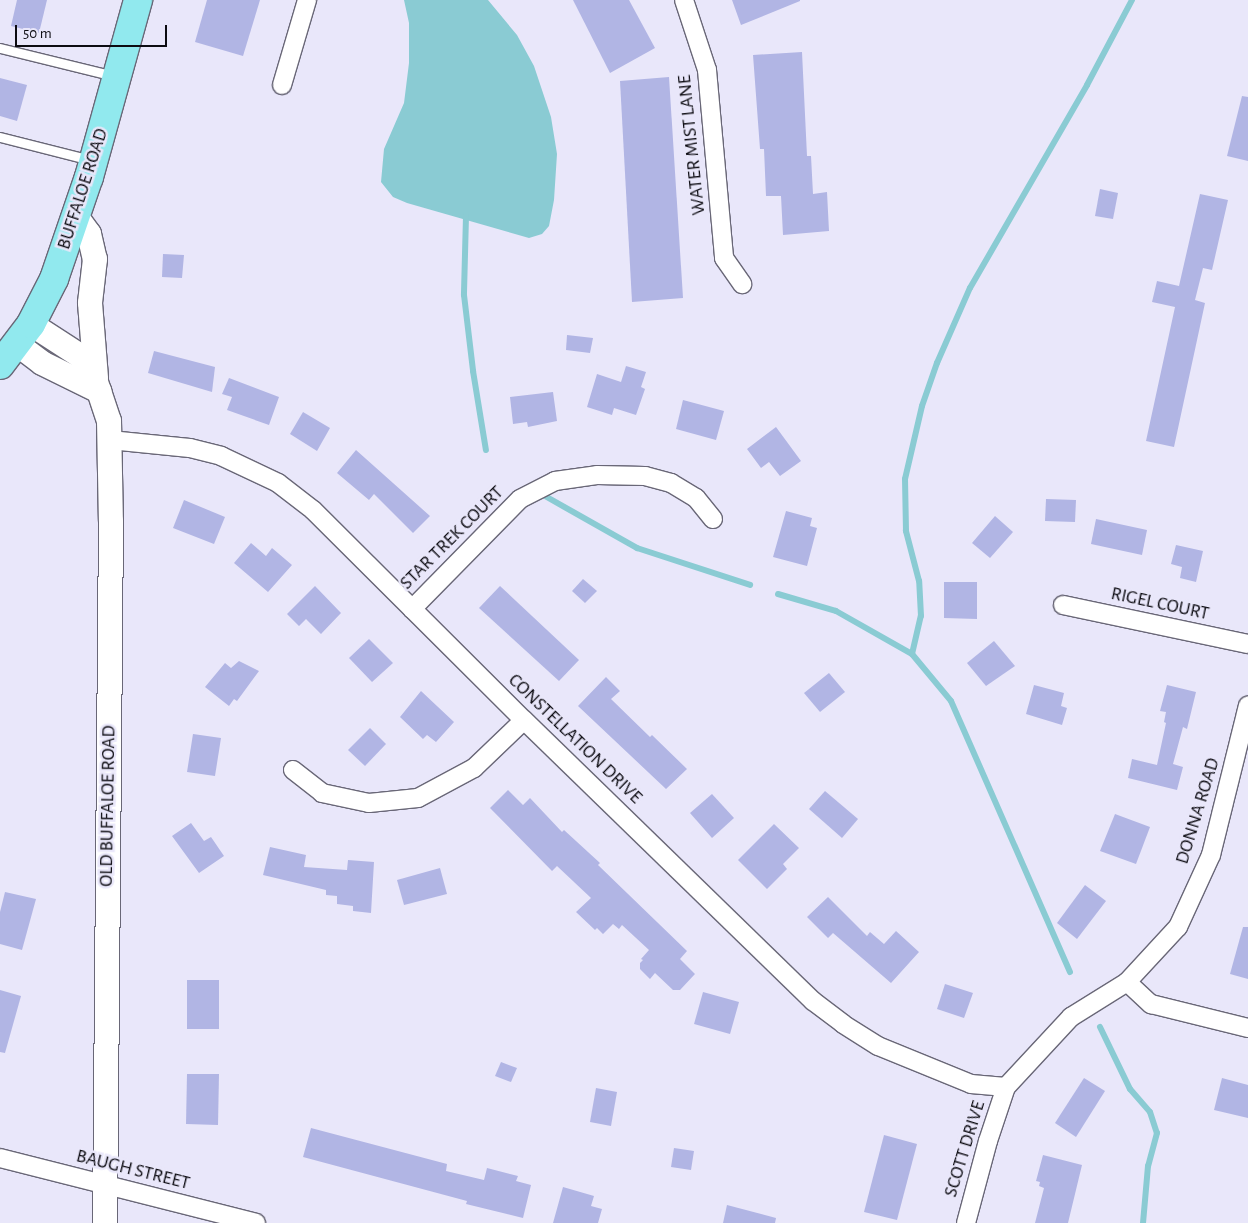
<!DOCTYPE html>
<style>
body{margin:0}
#map{position:relative;width:1248px;height:1223px;overflow:hidden;background:#e9e7fa;font-family:"Alegreya Sans",sans-serif}
div>[style]{position:absolute}
[style*='--x']{left:calc(var(--x)*1px);top:calc(var(--y)*1px);width:calc(var(--w)*1px);rotate:calc(var(--a)*1deg)}
.water>*{inset:0;background:#8acbd3}
.stream>*{height:6px;margin:-3px;padding:0 3px;transform-origin:3px;border-radius:3px;background:#8acbd3}
.building>*{inset:0;background:#b1b5e4}
.roads{filter:drop-shadow(1px 0 #696777) drop-shadow(-1px 0 #696777) drop-shadow(0 1px #696777) drop-shadow(0 -1px #696777)}
.lane>*{height:9px;margin:-4.5px;padding:0 4.5px;transform-origin:4.5px;border-radius:4.5px;background:#fff}
.street>*{height:18px;margin:-9px;padding:0 9px;transform-origin:9px;border-radius:9px;background:#fff}
.secondary>*{height:24px;margin:-12px;padding:0 12px;transform-origin:12px;border-radius:12px;background:#fff}
.primary>*{height:28px;margin:-14px;padding:0 14px;transform-origin:14px;border-radius:14px;background:#91e9ee}
span{translate:-50% -50%;white-space:nowrap;text-align:center;line-height:1.15;-webkit-text-stroke:5px #e9e7fa;paint-order:stroke}
.street-label{font-size:19px;color:#0c0b11}
.scale{position:absolute;left:15px;top:25px;width:152px;height:22px;box-sizing:border-box;border:2px solid #0c0b11;border-top:0;padding-left:6px;font-size:15px;line-height:18px;white-space:nowrap;color:#0c0b11;-webkit-text-stroke:4px #e9e7fa;paint-order:stroke}
</style>
<div id="map">
<div class="water">
<div style="clip-path:polygon(404px 0,488px 0,517px 35px,534px 66px,551px 117px,557px 154px,554px 200px,549px 226px,542px 234px,529px 238px,407px 203px,393px 197px,381px 182px,384px 149px,404px 103px,409px 63px,409px 23px)"></div>
</div>
<div class="stream">
<div style="--x:466;--y:216;--w:79;--a:91.5"></div>
<div style="--x:464;--y:295;--w:77;--a:83.2"></div>
<div style="--x:473;--y:371;--w:80;--a:80.7"></div>
<div style="--x:545;--y:496;--w:106;--a:29.5"></div>
<div style="--x:637;--y:548;--w:119;--a:18.1"></div>
<div style="--x:778;--y:594;--w:60;--a:16.3"></div>
<div style="--x:836;--y:611;--w:87;--a:29.5"></div>
<div style="--x:912;--y:654;--w:61;--a:50.3"></div>
<div style="--x:951;--y:701;--w:296;--a:66.3"></div>
<div style="--x:912;--y:654;--w:39;--a:-77"></div>
<div style="--x:921;--y:616;--w:35;--a:-93"></div>
<div style="--x:919;--y:581;--w:52;--a:-104.6"></div>
<div style="--x:906;--y:531;--w:52;--a:-91.1"></div>
<div style="--x:905;--y:479;--w:75;--a:-76.9"></div>
<div style="--x:922;--y:406;--w:46;--a:-70.8"></div>
<div style="--x:937;--y:363;--w:82;--a:-66.3"></div>
<div style="--x:970;--y:288;--w:234;--a:-60"></div>
<div style="--x:1087;--y:85;--w:96;--a:-62.1"></div>
<div style="--x:1100;--y:1027;--w:69;--a:64.2"></div>
<div style="--x:1130;--y:1089;--w:30;--a:49"></div>
<div style="--x:1150;--y:1112;--w:22;--a:72"></div>
<div style="--x:1157;--y:1133;--w:34;--a:105"></div>
<div style="--x:1148;--y:1166;--w:57;--a:95"></div>
</div>
<div class="building">
<div style="clip-path:polygon(17px 0,47px 0,39px 33px,11px 26px)"></div>
<div style="clip-path:polygon(207px 0,260px 0,243px 56px,195px 42px)"></div>
<div style="clip-path:polygon(573px 0,629px 0,655px 48px,610px 73px)"></div>
<div style="clip-path:polygon(732px 0,800px 0,800px 1px,741px 25px)"></div>
<div style="clip-path:polygon(802px 52px,807px 156px,811px 156px,813px 194px,827px 192px,829px 231px,783px 235px,781px 196px,766px 196px,764px 149px,760px 149px,753px 55px)"></div>
<div style="clip-path:polygon(669px 77px,683px 298px,632px 302px,620px 81px)"></div>
<div style="clip-path:polygon(0 78px,27px 85px,17px 121px,0 116px)"></div>
<div style="clip-path:polygon(1242px 96px,1248px 97px,1248px 161px,1227px 156px)"></div>
<div style="clip-path:polygon(1100px 189px,1118px 193px,1113px 219px,1095px 216px)"></div>
<div style="clip-path:polygon(1200px 194px,1228px 200px,1212px 270px,1203px 268px,1195px 300px,1205px 303px,1174px 447px,1146px 441px,1175px 307px,1152px 302px,1157px 281px,1179px 286px)"></div>
<div style="clip-path:polygon(163px 254px,184px 255px,182px 278px,162px 277px)"></div>
<div style="clip-path:polygon(567px 335px,593px 338px,590px 353px,566px 350px)"></div>
<div style="clip-path:polygon(154px 351px,215px 367px,212px 392px,148px 373px)"></div>
<div style="clip-path:polygon(626px 366px,646px 372px,641px 387px,645px 389px,636px 415px,614px 408px,612px 415px,587px 407px,597px 374px,621px 382px)"></div>
<div style="clip-path:polygon(229px 378px,279px 397px,269px 425px,227px 410px,232px 397px,222px 394px)"></div>
<div style="clip-path:polygon(553px 392px,557px 421px,528px 427px,527px 422px,513px 424px,510px 397px)"></div>
<div style="clip-path:polygon(683px 400px,724px 411px,716px 440px,676px 429px)"></div>
<div style="clip-path:polygon(303px 412px,330px 428px,317px 451px,290px 434px)"></div>
<div style="clip-path:polygon(776px 427px,801px 461px,780px 476px,769px 462px,761px 468px,747px 449px)"></div>
<div style="clip-path:polygon(356px 450px,430px 516px,413px 533px,374px 494px,369px 500px,337px 473px)"></div>
<div style="clip-path:polygon(1046px 499px,1076px 500px,1075px 522px,1045px 521px)"></div>
<div style="clip-path:polygon(184px 500px,225px 517px,214px 544px,173px 528px)"></div>
<div style="clip-path:polygon(786px 511px,812px 518px,810px 526px,817px 528px,807px 566px,773px 557px)"></div>
<div style="clip-path:polygon(995px 516px,1013px 532px,990px 558px,972px 543px)"></div>
<div style="clip-path:polygon(1096px 519px,1147px 530px,1142px 555px,1091px 544px)"></div>
<div style="clip-path:polygon(251px 543px,266px 556px,272px 548px,292px 565px,268px 592px,234px 563px)"></div>
<div style="clip-path:polygon(1176px 545px,1203px 551px,1196px 582px,1180px 578px,1182px 567px,1171px 564px)"></div>
<div style="clip-path:polygon(583px 579px,597px 591px,585px 603px,572px 591px)"></div>
<div style="clip-path:polygon(944px 582px,977px 582px,977px 619px,944px 618px)"></div>
<div style="clip-path:polygon(315px 586px,341px 613px,321px 634px,306px 619px,299px 626px,287px 614px)"></div>
<div style="clip-path:polygon(500px 586px,579px 660px,559px 681px,479px 608px)"></div>
<div style="clip-path:polygon(369px 639px,393px 663px,372px 682px,349px 658px)"></div>
<div style="clip-path:polygon(994px 641px,1015px 666px,986px 686px,967px 663px)"></div>
<div style="clip-path:polygon(239px 661px,259px 671px,237px 701px,234px 699px,229px 706px,205px 687px,225px 663px,231px 668px)"></div>
<div style="clip-path:polygon(829px 673px,845px 692px,820px 712px,804px 693px)"></div>
<div style="clip-path:polygon(606px 677px,620px 691px,611px 699px,650px 737px,652px 735px,687px 769px,666px 789px,578px 706px)"></div>
<div style="clip-path:polygon(1034px 685px,1064px 693px,1061px 706px,1067px 708px,1062px 725px,1026px 714px)"></div>
<div style="clip-path:polygon(1167px 685px,1196px 692px,1187px 729px,1183px 727px,1173px 764px,1183px 767px,1177px 790px,1128px 778px,1132px 759px,1157px 765px,1166px 723px,1164px 722px,1166px 712px,1160px 711px)"></div>
<div style="clip-path:polygon(421px 691px,454px 722px,436px 742px,427px 735px,423px 739px,400px 717px)"></div>
<div style="clip-path:polygon(370px 728px,386px 744px,365px 766px,348px 750px)"></div>
<div style="clip-path:polygon(193px 734px,221px 738px,215px 776px,187px 772px)"></div>
<div style="clip-path:polygon(508px 790px,523px 805px,530px 798px,562px 832px,564px 830px,600px 863px,598px 865px,687px 951px,680px 959px,695px 974px,680px 990px,673px 990px,655px 973px,650px 979px,640px 969px,640px 963px,643px 960px,641px 959px,649px 950px,622px 925px,619px 929px,613px 924px,603px 934px,597px 928px,595px 930px,576px 912px,591px 898px,557px 866px,552px 871px,490px 808px)"></div>
<div style="clip-path:polygon(825px 791px,858px 819px,842px 838px,809px 809px)"></div>
<div style="clip-path:polygon(712px 794px,734px 818px,712px 838px,690px 813px)"></div>
<div style="clip-path:polygon(1115px 814px,1150px 827px,1136px 864px,1100px 851px)"></div>
<div style="clip-path:polygon(191px 823px,204px 841px,211px 837px,224px 856px,199px 873px,172px 836px)"></div>
<div style="clip-path:polygon(774px 824px,799px 848px,783px 864px,787px 869px,767px 889px,738px 860px)"></div>
<div style="clip-path:polygon(270px 847px,306px 855px,304px 867px,347px 870px,348px 860px,374px 862px,371px 913px,353px 911px,353px 906px,337px 904px,337px 896px,326px 895px,326px 890px,263px 875px)"></div>
<div style="clip-path:polygon(440px 868px,447px 894px,404px 905px,397px 880px)"></div>
<div style="clip-path:polygon(1085px 885px,1106px 901px,1077px 939px,1057px 923px)"></div>
<div style="clip-path:polygon(5px 892px,36px 899px,22px 950px,0 944px,0 912px)"></div>
<div style="clip-path:polygon(828px 897px,867px 936px,870px 932px,884px 944px,896px 931px,919px 952px,891px 983px,833px 933px,828px 938px,807px 917px)"></div>
<div style="clip-path:polygon(1243px 927px,1248px 927px,1248px 979px,1230px 974px)"></div>
<div style="clip-path:polygon(187px 980px,219px 980px,219px 1029px,187px 1029px)"></div>
<div style="clip-path:polygon(945px 984px,973px 993px,964px 1018px,937px 1009px)"></div>
<div style="clip-path:polygon(0 990px,21px 996px,5px 1053px,0 1052px)"></div>
<div style="clip-path:polygon(703px 992px,739px 1002px,730px 1034px,694px 1024px)"></div>
<div style="clip-path:polygon(501px 1062px,517px 1068px,511px 1082px,495px 1076px)"></div>
<div style="clip-path:polygon(187px 1074px,219px 1074px,218px 1125px,186px 1124px)"></div>
<div style="clip-path:polygon(1084px 1078px,1105px 1091px,1076px 1137px,1055px 1123px)"></div>
<div style="clip-path:polygon(1222px 1078px,1248px 1085px,1248px 1118px,1214px 1110px)"></div>
<div style="clip-path:polygon(596px 1088px,617px 1092px,611px 1126px,590px 1122px)"></div>
<div style="clip-path:polygon(311px 1128px,447px 1164px,446px 1171px,484px 1180px,487px 1168px,518px 1176px,516px 1181px,531px 1185px,523px 1218px,466px 1204px,467px 1201px,303px 1157px)"></div>
<div style="clip-path:polygon(884px 1135px,917px 1144px,897px 1220px,864px 1212px)"></div>
<div style="clip-path:polygon(674px 1148px,694px 1151px,691px 1170px,671px 1167px)"></div>
<div style="clip-path:polygon(1043px 1155px,1082px 1165px,1068px 1223px,1035px 1223px,1044px 1188px,1039px 1186px,1040px 1182px,1036px 1181px)"></div>
<div style="clip-path:polygon(563px 1187px,594px 1196px,591px 1206px,602px 1209px,598px 1223px,553px 1223px)"></div>
<div style="clip-path:polygon(727px 1205px,776px 1218px,775px 1223px,723px 1223px)"></div>
</div>
<div class="roads">
<div class="lane">
<div style="--x:0;--y:48;--w:117;--a:13.8"></div>
<div style="--x:0;--y:137;--w:94;--a:14.2"></div>
</div>
<div class="street">
<div style="--x:684;--y:0;--w:74;--a:71.8"></div>
<div style="--x:707;--y:70;--w:189;--a:84.8"></div>
<div style="--x:724;--y:258;--w:32;--a:55"></div>
<div style="--x:282;--y:85;--w:89;--a:-73.6"></div>
<div style="--x:110;--y:440;--w:80;--a:5.7"></div>
<div style="--x:190;--y:448;--w:32;--a:14"></div>
<div style="--x:221;--y:456;--w:63;--a:25.3"></div>
<div style="--x:278;--y:483;--w:44;--a:37.6"></div>
<div style="--x:313;--y:510;--w:298;--a:44.9"></div>
<div style="--x:524;--y:720;--w:403;--a:44.2"></div>
<div style="--x:813;--y:1001;--w:38;--a:37"></div>
<div style="--x:843;--y:1024;--w:41;--a:32.2"></div>
<div style="--x:878;--y:1046;--w:100;--a:22.2"></div>
<div style="--x:971;--y:1084;--w:35;--a:5"></div>
<div style="--x:1063;--y:605;--w:189;--a:11.9"></div>
<div style="--x:412;--y:609;--w:154;--a:-45.5"></div>
<div style="--x:520;--y:499;--w:39;--a:-27"></div>
<div style="--x:555;--y:481;--w:42;--a:-8.1"></div>
<div style="--x:597;--y:475;--w:48;--a:1.2"></div>
<div style="--x:645;--y:476;--w:27;--a:15"></div>
<div style="--x:671;--y:483;--w:29;--a:31"></div>
<div style="--x:696;--y:498;--w:27;--a:51"></div>
<div style="--x:293;--y:770;--w:37;--a:38"></div>
<div style="--x:322;--y:793;--w:48;--a:12"></div>
<div style="--x:369;--y:803;--w:49;--a:-5.8"></div>
<div style="--x:418;--y:798;--w:64;--a:-28.2"></div>
<div style="--x:474;--y:768;--w:69;--a:-43.8"></div>
<div style="--x:1127;--y:982;--w:33;--a:43"></div>
<div style="--x:1151;--y:1004;--w:100;--a:13.9"></div>
<div style="--x:0;--y:1158;--w:264;--a:14.2"></div>
<div style="--x:966;--y:1223;--w:85;--a:-75"></div>
<div style="--x:988;--y:1141;--w:57;--a:-71.6"></div>
<div style="--x:1006;--y:1087;--w:96;--a:-47.1"></div>
<div style="--x:1071;--y:1017;--w:66;--a:-32"></div>
<div style="--x:1127;--y:982;--w:75;--a:-47.2"></div>
<div style="--x:1178;--y:927;--w:79;--a:-65.4"></div>
<div style="--x:1211;--y:855;--w:154;--a:-76.1"></div>
</div>
<div class="secondary">
<div style="--x:76;--y:216;--w:22;--a:54"></div>
<div style="--x:89;--y:234;--w:26;--a:77"></div>
<div style="--x:95;--y:259;--w:44;--a:96.5"></div>
<div style="--x:90;--y:303;--w:75;--a:85.4"></div>
<div style="--x:31;--y:324;--w:57;--a:32.9"></div>
<div style="--x:79;--y:355;--w:20;--a:49"></div>
<div style="--x:92;--y:370;--w:54;--a:71.6"></div>
<div style="--x:109;--y:421;--w:100;--a:88.9"></div>
<div style="--x:111;--y:521;--w:702;--a:90.49"></div>
<div style="--x:17;--y:344;--w:31;--a:37"></div>
<div style="--x:42;--y:363;--w:64;--a:26.2"></div>
</div>
<div class="primary">
<div style="--x:0;--y:365;--w:51;--a:-52.9"></div>
<div style="--x:31;--y:324;--w:51;--a:-62.9"></div>
<div style="--x:54;--y:279;--w:108;--a:-71.1"></div>
<div style="--x:89;--y:177;--w:184;--a:-74.5"></div>
</div>
</div>
<div class="street-label">
<span style="left:692px;top:145px;rotate:-96deg">WATER MIST LANE</span>
<span style="left:83px;top:189px;rotate:-72deg">BUFFALOE ROAD</span>
<span style="left:452px;top:538px;rotate:-45deg">STAR TREK COURT</span>
<span style="left:1160px;top:604px;rotate:12deg">RIGEL COURT</span>
<span style="left:575px;top:739px;rotate:44deg">CONSTELLATION DRIVE</span>
<span style="left:108px;top:806px;rotate:-89deg">OLD BUFFALOE ROAD</span>
<span style="left:1198px;top:811px;rotate:-73deg">DONNA ROAD</span>
<span style="left:965px;top:1149px;rotate:-73deg">SCOTT DRIVE</span>
<span style="left:133px;top:1170px;rotate:14deg">BAUGH STREET</span>
</div>
<div class="scale">50 m</div>
</div>
